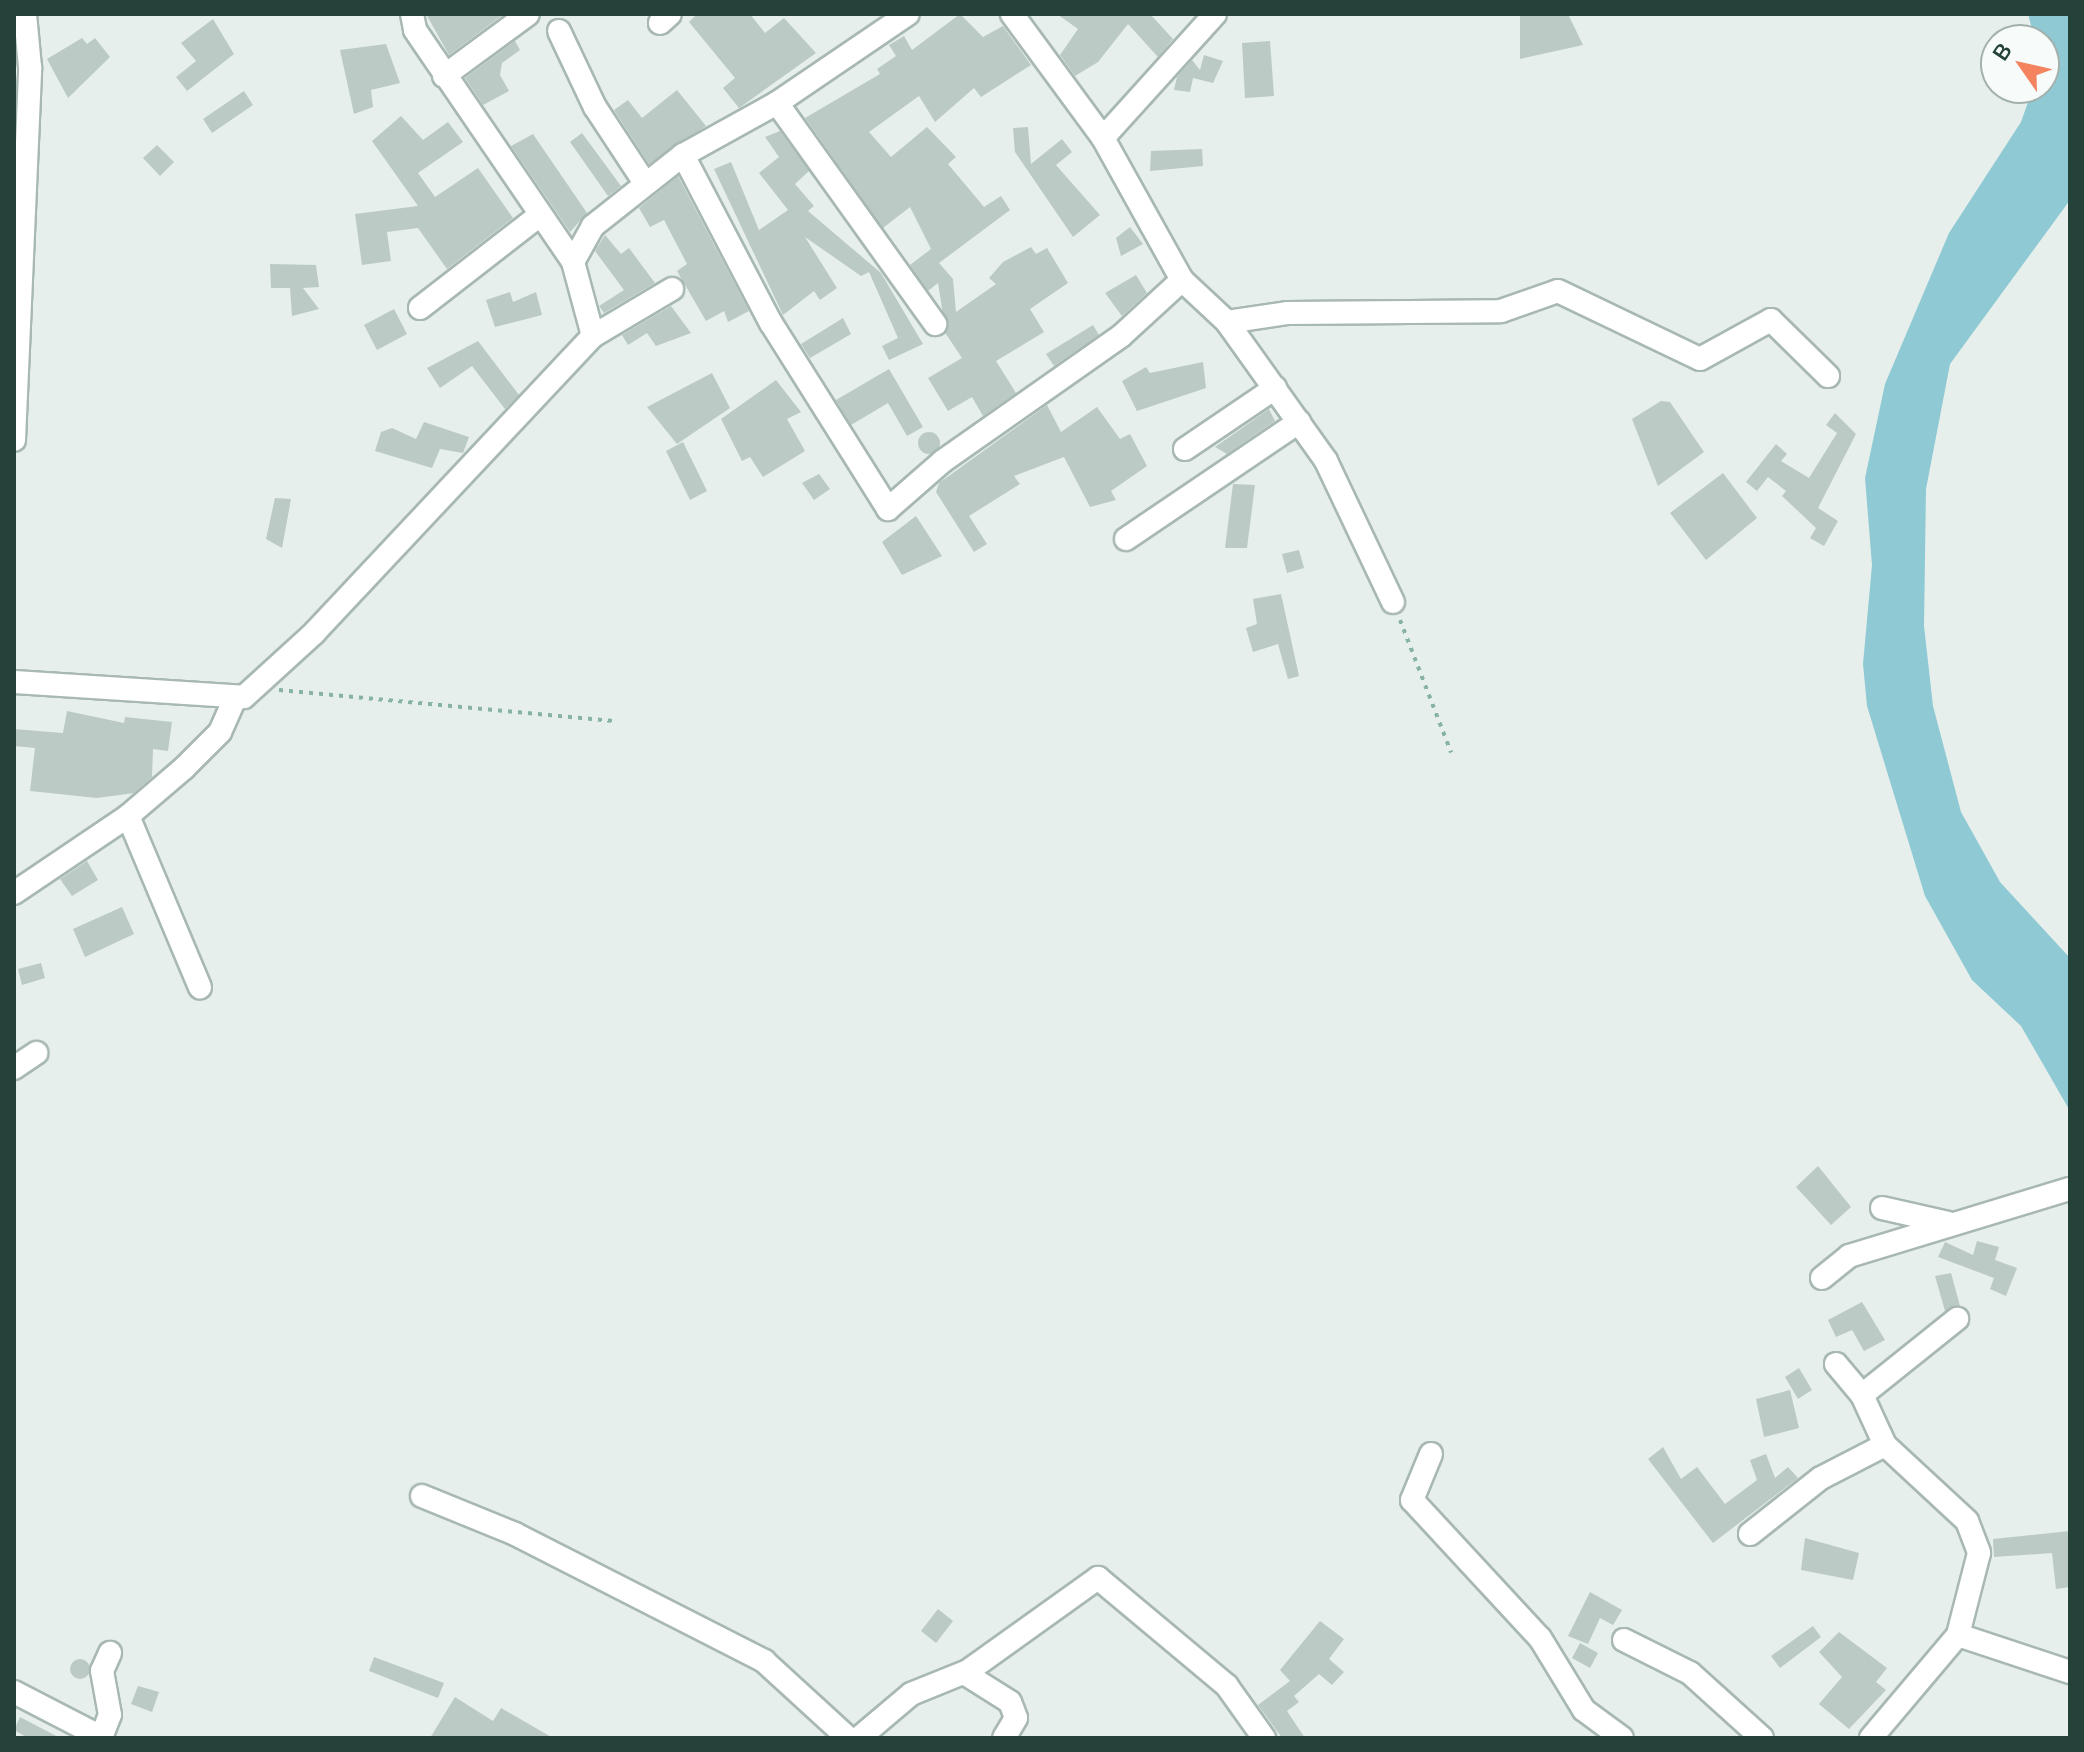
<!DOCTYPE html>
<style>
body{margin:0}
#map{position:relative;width:2084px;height:1752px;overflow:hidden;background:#e6efeb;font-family:Mulish,sans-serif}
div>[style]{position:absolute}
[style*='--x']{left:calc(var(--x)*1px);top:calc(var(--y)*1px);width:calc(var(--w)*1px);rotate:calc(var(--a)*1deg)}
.water>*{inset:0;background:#8ec9d4}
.building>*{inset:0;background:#bbcac4}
.round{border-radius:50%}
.path>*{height:4px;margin-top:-2px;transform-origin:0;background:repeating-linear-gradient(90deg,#86b3a5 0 4px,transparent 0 10px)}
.roads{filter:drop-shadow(2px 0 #a8b8b2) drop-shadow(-2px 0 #a8b8b2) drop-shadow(0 2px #a8b8b2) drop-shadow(0 -2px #a8b8b2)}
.minor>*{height:22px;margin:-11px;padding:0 11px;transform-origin:11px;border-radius:11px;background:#fff}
span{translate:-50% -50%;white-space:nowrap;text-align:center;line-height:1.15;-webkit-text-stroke:6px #f7fbf9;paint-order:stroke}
.frame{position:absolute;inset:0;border:16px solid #24423a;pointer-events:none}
.north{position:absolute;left:1980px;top:24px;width:80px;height:80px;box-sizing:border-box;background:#f7fbf9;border:2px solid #a3b1ad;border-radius:50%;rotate:304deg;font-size:22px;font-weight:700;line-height:32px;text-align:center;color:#24423a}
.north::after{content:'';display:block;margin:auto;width:28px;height:36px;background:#f4845f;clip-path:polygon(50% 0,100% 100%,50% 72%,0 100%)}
</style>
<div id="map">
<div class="water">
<div style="clip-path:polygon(2028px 14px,2070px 14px,2070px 200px,1950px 364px,1926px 489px,1924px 626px,1933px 706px,1961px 812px,2000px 882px,2070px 958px,2070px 1111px,2021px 1026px,1972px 980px,1925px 896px,1867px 706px,1863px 664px,1872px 565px,1865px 478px,1885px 384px,1949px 233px,2021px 122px,2033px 88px,2044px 88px,2044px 40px,2035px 40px)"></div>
</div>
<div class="building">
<div style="clip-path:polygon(426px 14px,504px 14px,449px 55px)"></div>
<div style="clip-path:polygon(697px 14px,750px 14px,765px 33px,784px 18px,816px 53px,739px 108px,723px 88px,735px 78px,689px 22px)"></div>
<div style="clip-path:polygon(960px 14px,983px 37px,1003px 26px,1031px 65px,981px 97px,974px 88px,935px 122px,919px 96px,869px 132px,891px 157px,927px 127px,956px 157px,948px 164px,984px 207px,1001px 196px,1010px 210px,939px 263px,953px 279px,956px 312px,996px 284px,989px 278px,1003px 262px,1031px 247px,1036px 254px,1047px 248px,1068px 283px,1030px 309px,1044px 332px,996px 361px,1016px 393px,983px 416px,972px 397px,948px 411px,928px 378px,962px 358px,946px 334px,938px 283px,928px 291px,910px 265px,931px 249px,910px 207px,883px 228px,805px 118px,880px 74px,877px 69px,896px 56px,889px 45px,904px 36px,912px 50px)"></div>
<div style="clip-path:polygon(1057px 14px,1150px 14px,1173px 39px,1158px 57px,1128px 24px,1098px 62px,1075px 76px,1060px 55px,1078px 29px)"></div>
<div style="clip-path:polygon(1520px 14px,1568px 14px,1583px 45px,1520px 59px)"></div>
<div style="clip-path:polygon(213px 19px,234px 54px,187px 91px,176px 77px,196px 61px,181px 43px)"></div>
<div style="clip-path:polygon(82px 38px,87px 44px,95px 38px,110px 57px,68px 98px,47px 59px)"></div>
<div style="clip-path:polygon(515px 41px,520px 50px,502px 63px,500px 75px,509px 91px,483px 105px,465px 78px)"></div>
<div style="clip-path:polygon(1270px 41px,1274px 96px,1245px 98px,1242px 43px)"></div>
<div style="clip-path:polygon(386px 44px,400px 83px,371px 90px,373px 107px,354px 114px,340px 50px)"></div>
<div style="clip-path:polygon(1204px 55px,1223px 61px,1213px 83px,1193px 78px,1190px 92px,1174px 90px,1177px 77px,1192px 60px,1200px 70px)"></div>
<div style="clip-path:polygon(677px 90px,706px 126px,649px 164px,614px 110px,628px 100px,642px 118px)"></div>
<div style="clip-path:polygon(244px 91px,253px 105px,212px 133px,203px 119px)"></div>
<div style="clip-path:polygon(401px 116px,423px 140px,448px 122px,463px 142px,418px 173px,435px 197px,478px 168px,513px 218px,447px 269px,418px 228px,387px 232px,391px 261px,362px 265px,355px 214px,418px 206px,372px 141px)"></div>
<div style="clip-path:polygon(1028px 127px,1031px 164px,1062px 139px,1072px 152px,1056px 165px,1100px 215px,1073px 237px,1015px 152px,1013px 128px)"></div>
<div style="clip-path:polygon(780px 131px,809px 171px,795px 184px,814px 206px,808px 211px,881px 273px,923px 344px,889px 360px,882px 346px,898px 338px,869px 272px,861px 276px,805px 237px,837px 288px,820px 300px,814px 291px,783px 315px,714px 169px,731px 162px,759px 230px,788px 210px,759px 173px,779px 157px,765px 137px)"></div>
<div style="clip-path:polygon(582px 133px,621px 186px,608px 196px,570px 142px)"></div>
<div style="clip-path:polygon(533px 134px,587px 213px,570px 232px,511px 146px)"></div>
<div style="clip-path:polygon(157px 145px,174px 162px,160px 176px,143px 158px)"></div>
<div style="clip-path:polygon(1202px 149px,1203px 166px,1150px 171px,1151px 151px)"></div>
<div style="clip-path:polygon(678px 176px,749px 311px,728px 322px,724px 311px,706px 321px,677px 271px,687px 264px,664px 220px,650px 227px,639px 208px)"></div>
<div style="clip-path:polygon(1130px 227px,1143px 244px,1121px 256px,1116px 238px)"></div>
<div style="clip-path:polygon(605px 235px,621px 254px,629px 248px,655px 283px,604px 313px,599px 306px,624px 290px,595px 251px)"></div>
<div style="clip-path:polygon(270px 264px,316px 265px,319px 287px,303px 288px,319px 309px,292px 316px,290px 288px,271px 288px)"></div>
<div style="clip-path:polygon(1136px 275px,1147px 293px,1122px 316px,1105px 293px)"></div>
<div style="clip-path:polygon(510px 292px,513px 302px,536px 292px,542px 315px,495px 327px,486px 300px)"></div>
<div style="clip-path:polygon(671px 306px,691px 333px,656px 346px,647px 333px,628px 345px,622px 335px)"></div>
<div style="clip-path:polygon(394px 309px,407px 334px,377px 350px,364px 325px)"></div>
<div style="clip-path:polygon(843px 318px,851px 334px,810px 358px,801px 344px)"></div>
<div style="clip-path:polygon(1093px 325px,1099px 335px,1054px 366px,1046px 354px)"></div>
<div style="clip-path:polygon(478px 341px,519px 395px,505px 409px,472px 366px,440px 388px,427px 368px)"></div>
<div style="clip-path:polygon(1203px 362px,1206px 388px,1137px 411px,1122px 381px,1146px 367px,1150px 373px)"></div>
<div style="clip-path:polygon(889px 369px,923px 427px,907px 436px,888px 403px,851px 425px,836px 400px)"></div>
<div style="clip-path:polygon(712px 373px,730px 408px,677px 444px,647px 407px)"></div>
<div style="clip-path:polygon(776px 380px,801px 412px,787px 419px,805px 451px,763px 477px,750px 457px,742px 461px,721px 419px)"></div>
<div style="clip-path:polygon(1661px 401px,1670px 402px,1704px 452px,1658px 486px,1632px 419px)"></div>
<div style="clip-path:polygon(1047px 405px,1061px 432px,1097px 407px,1120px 439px,1130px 434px,1147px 466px,1111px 491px,1116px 500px,1090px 507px,1064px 457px,1014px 476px,1020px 484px,969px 516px,987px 544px,974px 552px,936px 492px,939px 483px)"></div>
<div style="clip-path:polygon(1269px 409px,1275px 421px,1227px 454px,1215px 447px)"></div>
<div style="clip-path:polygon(1835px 413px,1856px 434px,1818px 508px,1838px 521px,1824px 546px,1810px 538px,1816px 528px,1782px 496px,1786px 491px,1768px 477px,1757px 491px,1746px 482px,1776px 444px,1787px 454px,1781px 461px,1809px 478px,1837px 433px,1826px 425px)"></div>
<div style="clip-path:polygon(424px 422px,469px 437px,463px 453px,440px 449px,432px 468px,375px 451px,381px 432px,392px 428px,416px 439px)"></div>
<div class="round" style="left:918px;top:432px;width:22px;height:22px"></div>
<div style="clip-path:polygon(683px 442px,707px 491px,690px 500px,666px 451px)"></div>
<div style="clip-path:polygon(1723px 473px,1757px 518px,1706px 560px,1670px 513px)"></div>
<div style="clip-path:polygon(819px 474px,830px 489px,814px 500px,802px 483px)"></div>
<div style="clip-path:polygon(1233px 484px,1255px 485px,1247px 548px,1225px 548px)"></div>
<div style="clip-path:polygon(275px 498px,291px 499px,282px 548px,266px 539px)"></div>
<div style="clip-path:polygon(916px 516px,942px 556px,902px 575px,882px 542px)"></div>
<div style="clip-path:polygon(1299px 550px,1304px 568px,1287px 573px,1282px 554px)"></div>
<div style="clip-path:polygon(1281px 594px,1299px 676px,1288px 679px,1278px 644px,1253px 652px,1246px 628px,1257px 624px,1253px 599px)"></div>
<div style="clip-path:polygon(67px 711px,124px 723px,125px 717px,172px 722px,168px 751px,153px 749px,152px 777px,134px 793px,97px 798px,30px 791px,35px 748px,14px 746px,14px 729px,63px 733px)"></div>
<div style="clip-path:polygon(87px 861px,98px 880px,72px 896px,60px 879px)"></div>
<div style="clip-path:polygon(122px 907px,134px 934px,85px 957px,73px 929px)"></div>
<div style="clip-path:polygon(41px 963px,45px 978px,22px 985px,18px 969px)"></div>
<div style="clip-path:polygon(1818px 1166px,1851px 1207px,1831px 1225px,1796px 1187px)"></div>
<div style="clip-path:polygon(1977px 1241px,1999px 1247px,1995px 1260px,2017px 1268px,2006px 1296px,1990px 1289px,1994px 1278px,1938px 1257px,1945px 1242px,1973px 1255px)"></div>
<div style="clip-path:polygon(1951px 1273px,1960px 1306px,1945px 1311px,1935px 1276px)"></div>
<div style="clip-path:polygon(1862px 1302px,1885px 1340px,1864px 1351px,1852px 1330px,1836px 1337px,1828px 1320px)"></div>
<div style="clip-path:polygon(1799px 1368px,1812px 1390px,1798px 1399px,1785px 1377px)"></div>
<div style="clip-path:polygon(1790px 1390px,1799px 1428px,1764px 1437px,1756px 1399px)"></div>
<div style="clip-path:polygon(1663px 1447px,1681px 1479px,1697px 1467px,1725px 1504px,1757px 1480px,1750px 1460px,1766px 1454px,1775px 1478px,1788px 1467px,1798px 1478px,1713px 1543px,1648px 1459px)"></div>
<div style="clip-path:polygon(2070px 1531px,2070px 1587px,2056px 1589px,2052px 1553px,1994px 1557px,1993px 1539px)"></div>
<div style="clip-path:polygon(1805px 1538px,1859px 1553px,1853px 1580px,1801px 1570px)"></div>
<div style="clip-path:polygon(1590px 1592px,1622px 1610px,1613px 1625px,1600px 1618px,1588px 1644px,1568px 1636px)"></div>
<div style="clip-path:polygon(938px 1609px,953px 1621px,936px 1643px,921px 1631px)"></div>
<div style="clip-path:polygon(1320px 1621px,1344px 1639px,1329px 1659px,1344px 1672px,1332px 1685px,1319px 1674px,1294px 1696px,1299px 1702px,1287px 1711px,1305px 1738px,1282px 1738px,1258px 1705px,1290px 1681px,1280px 1670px)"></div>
<div style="clip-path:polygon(1813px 1626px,1821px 1637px,1780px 1668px,1771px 1656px)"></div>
<div style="clip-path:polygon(1839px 1632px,1887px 1668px,1876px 1682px,1886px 1690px,1849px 1729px,1819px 1704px,1842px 1677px,1819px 1652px)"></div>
<div style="clip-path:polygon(1580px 1643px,1598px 1653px,1590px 1668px,1572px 1658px)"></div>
<div style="clip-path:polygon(374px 1657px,444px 1683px,438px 1698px,369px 1671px)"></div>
<div class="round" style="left:70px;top:1659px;width:20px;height:20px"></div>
<div style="clip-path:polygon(138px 1686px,159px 1692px,152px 1712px,131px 1704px)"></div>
<div style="clip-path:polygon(455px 1697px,493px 1721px,501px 1708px,553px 1738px,430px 1738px)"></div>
<div style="clip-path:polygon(20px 1717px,60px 1738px,28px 1738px,14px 1730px)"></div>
</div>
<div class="path">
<div style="--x:1400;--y:620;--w:142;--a:68.9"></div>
<div style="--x:279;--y:690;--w:336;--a:5.3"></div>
</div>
<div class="roads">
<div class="minor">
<div style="--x:412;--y:14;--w:16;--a:79"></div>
<div style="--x:415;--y:30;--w:281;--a:55.7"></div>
<div style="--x:1012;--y:14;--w:154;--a:53.7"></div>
<div style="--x:1103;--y:138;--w:162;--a:60.9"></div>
<div style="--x:1182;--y:280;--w:62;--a:43"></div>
<div style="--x:1227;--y:322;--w:171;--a:54.5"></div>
<div style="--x:1326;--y:461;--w:156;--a:64.6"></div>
<div style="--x:660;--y:23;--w:13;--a:-42"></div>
<div style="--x:559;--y:31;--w:84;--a:64.7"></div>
<div style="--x:595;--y:107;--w:91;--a:56.7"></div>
<div style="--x:444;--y:76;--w:104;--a:-36.4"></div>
<div style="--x:777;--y:103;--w:272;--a:54.4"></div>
<div style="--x:1103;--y:138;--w:167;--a:-47.9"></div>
<div style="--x:683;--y:155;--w:190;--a:62.4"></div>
<div style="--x:771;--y:323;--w:220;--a:57.8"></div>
<div style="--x:888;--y:509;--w:73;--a:-41.1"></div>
<div style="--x:943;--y:461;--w:218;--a:-35.1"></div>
<div style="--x:1121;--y:336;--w:83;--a:-42.6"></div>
<div style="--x:420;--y:308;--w:147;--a:-37.8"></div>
<div style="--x:1227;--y:322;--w:62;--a:-8.4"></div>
<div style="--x:1288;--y:313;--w:213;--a:-0.5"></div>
<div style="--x:1501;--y:311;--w:60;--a:-19.3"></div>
<div style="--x:1558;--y:291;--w:157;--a:25.6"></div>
<div style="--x:1700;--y:359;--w:81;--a:-28.8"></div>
<div style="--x:1771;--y:320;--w:80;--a:44.5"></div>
<div style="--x:593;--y:336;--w:92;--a:-30.7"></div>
<div style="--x:14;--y:440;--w:373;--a:-87.5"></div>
<div style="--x:30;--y:67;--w:53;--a:-95.4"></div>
<div style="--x:1185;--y:449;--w:109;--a:-34.1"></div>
<div style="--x:1126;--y:539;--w:209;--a:-34.1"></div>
<div style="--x:14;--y:682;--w:230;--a:3.7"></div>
<div style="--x:244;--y:697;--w:95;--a:-42.4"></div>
<div style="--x:314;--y:633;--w:407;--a:-46.8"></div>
<div style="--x:593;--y:336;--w:77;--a:-105.1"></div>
<div style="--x:573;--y:262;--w:41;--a:-60.9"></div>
<div style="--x:593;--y:226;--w:115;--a:-38.3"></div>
<div style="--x:683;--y:155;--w:107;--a:-29"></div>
<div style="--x:777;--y:103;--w:158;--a:-34.2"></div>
<div style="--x:128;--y:816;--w:186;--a:67.2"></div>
<div style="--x:14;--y:893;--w:138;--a:-34"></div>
<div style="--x:128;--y:816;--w:74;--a:-40.6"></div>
<div style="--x:184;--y:768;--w:51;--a:-45"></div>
<div style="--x:220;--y:732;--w:35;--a:-66"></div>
<div style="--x:14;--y:1068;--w:27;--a:-34"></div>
<div style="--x:1882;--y:1208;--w:68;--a:12.8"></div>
<div style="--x:1822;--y:1278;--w:35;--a:-39"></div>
<div style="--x:1849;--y:1256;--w:231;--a:-16.9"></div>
<div style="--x:1836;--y:1364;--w:40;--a:50"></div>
<div style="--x:1862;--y:1395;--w:55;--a:65.3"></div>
<div style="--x:1885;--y:1445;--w:112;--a:42.8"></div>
<div style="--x:1967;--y:1521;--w:34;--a:69"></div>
<div style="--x:1979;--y:1553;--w:85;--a:104.4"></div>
<div style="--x:1958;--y:1635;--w:135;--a:130.2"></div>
<div style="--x:1862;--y:1395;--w:122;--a:-38.7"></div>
<div style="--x:1431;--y:1454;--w:50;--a:112.4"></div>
<div style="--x:1412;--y:1500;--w:188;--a:47.2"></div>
<div style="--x:1540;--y:1638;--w:84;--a:58.6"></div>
<div style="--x:1584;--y:1710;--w:47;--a:36.4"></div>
<div style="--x:422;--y:1496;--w:100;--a:22.2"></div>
<div style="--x:515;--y:1534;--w:280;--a:27"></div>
<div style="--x:764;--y:1661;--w:114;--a:42.5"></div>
<div style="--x:1750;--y:1534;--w:90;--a:-38.3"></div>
<div style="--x:1821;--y:1478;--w:72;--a:-27.3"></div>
<div style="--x:1958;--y:1635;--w:118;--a:18.3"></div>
<div style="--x:1624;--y:1640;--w:74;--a:26.6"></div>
<div style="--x:1690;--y:1673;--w:97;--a:42.1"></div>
<div style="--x:964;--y:1673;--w:54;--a:32.2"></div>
<div style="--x:1010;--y:1702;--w:17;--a:69"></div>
<div style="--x:1016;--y:1718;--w:23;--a:121"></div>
<div style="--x:14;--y:1692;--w:98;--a:27.3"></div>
<div style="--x:101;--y:1738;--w:25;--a:-69"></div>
<div style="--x:110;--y:1715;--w:45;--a:-100.3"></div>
<div style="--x:102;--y:1671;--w:20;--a:-66"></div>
<div style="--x:859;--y:1738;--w:68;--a:-40.2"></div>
<div style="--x:911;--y:1694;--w:61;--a:-22"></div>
<div style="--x:968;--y:1671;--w:160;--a:-35.6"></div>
<div style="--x:1098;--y:1578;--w:168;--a:39.9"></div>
<div style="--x:1227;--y:1686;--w:64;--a:54.6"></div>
</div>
</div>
<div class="frame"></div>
<div class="north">B</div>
</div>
